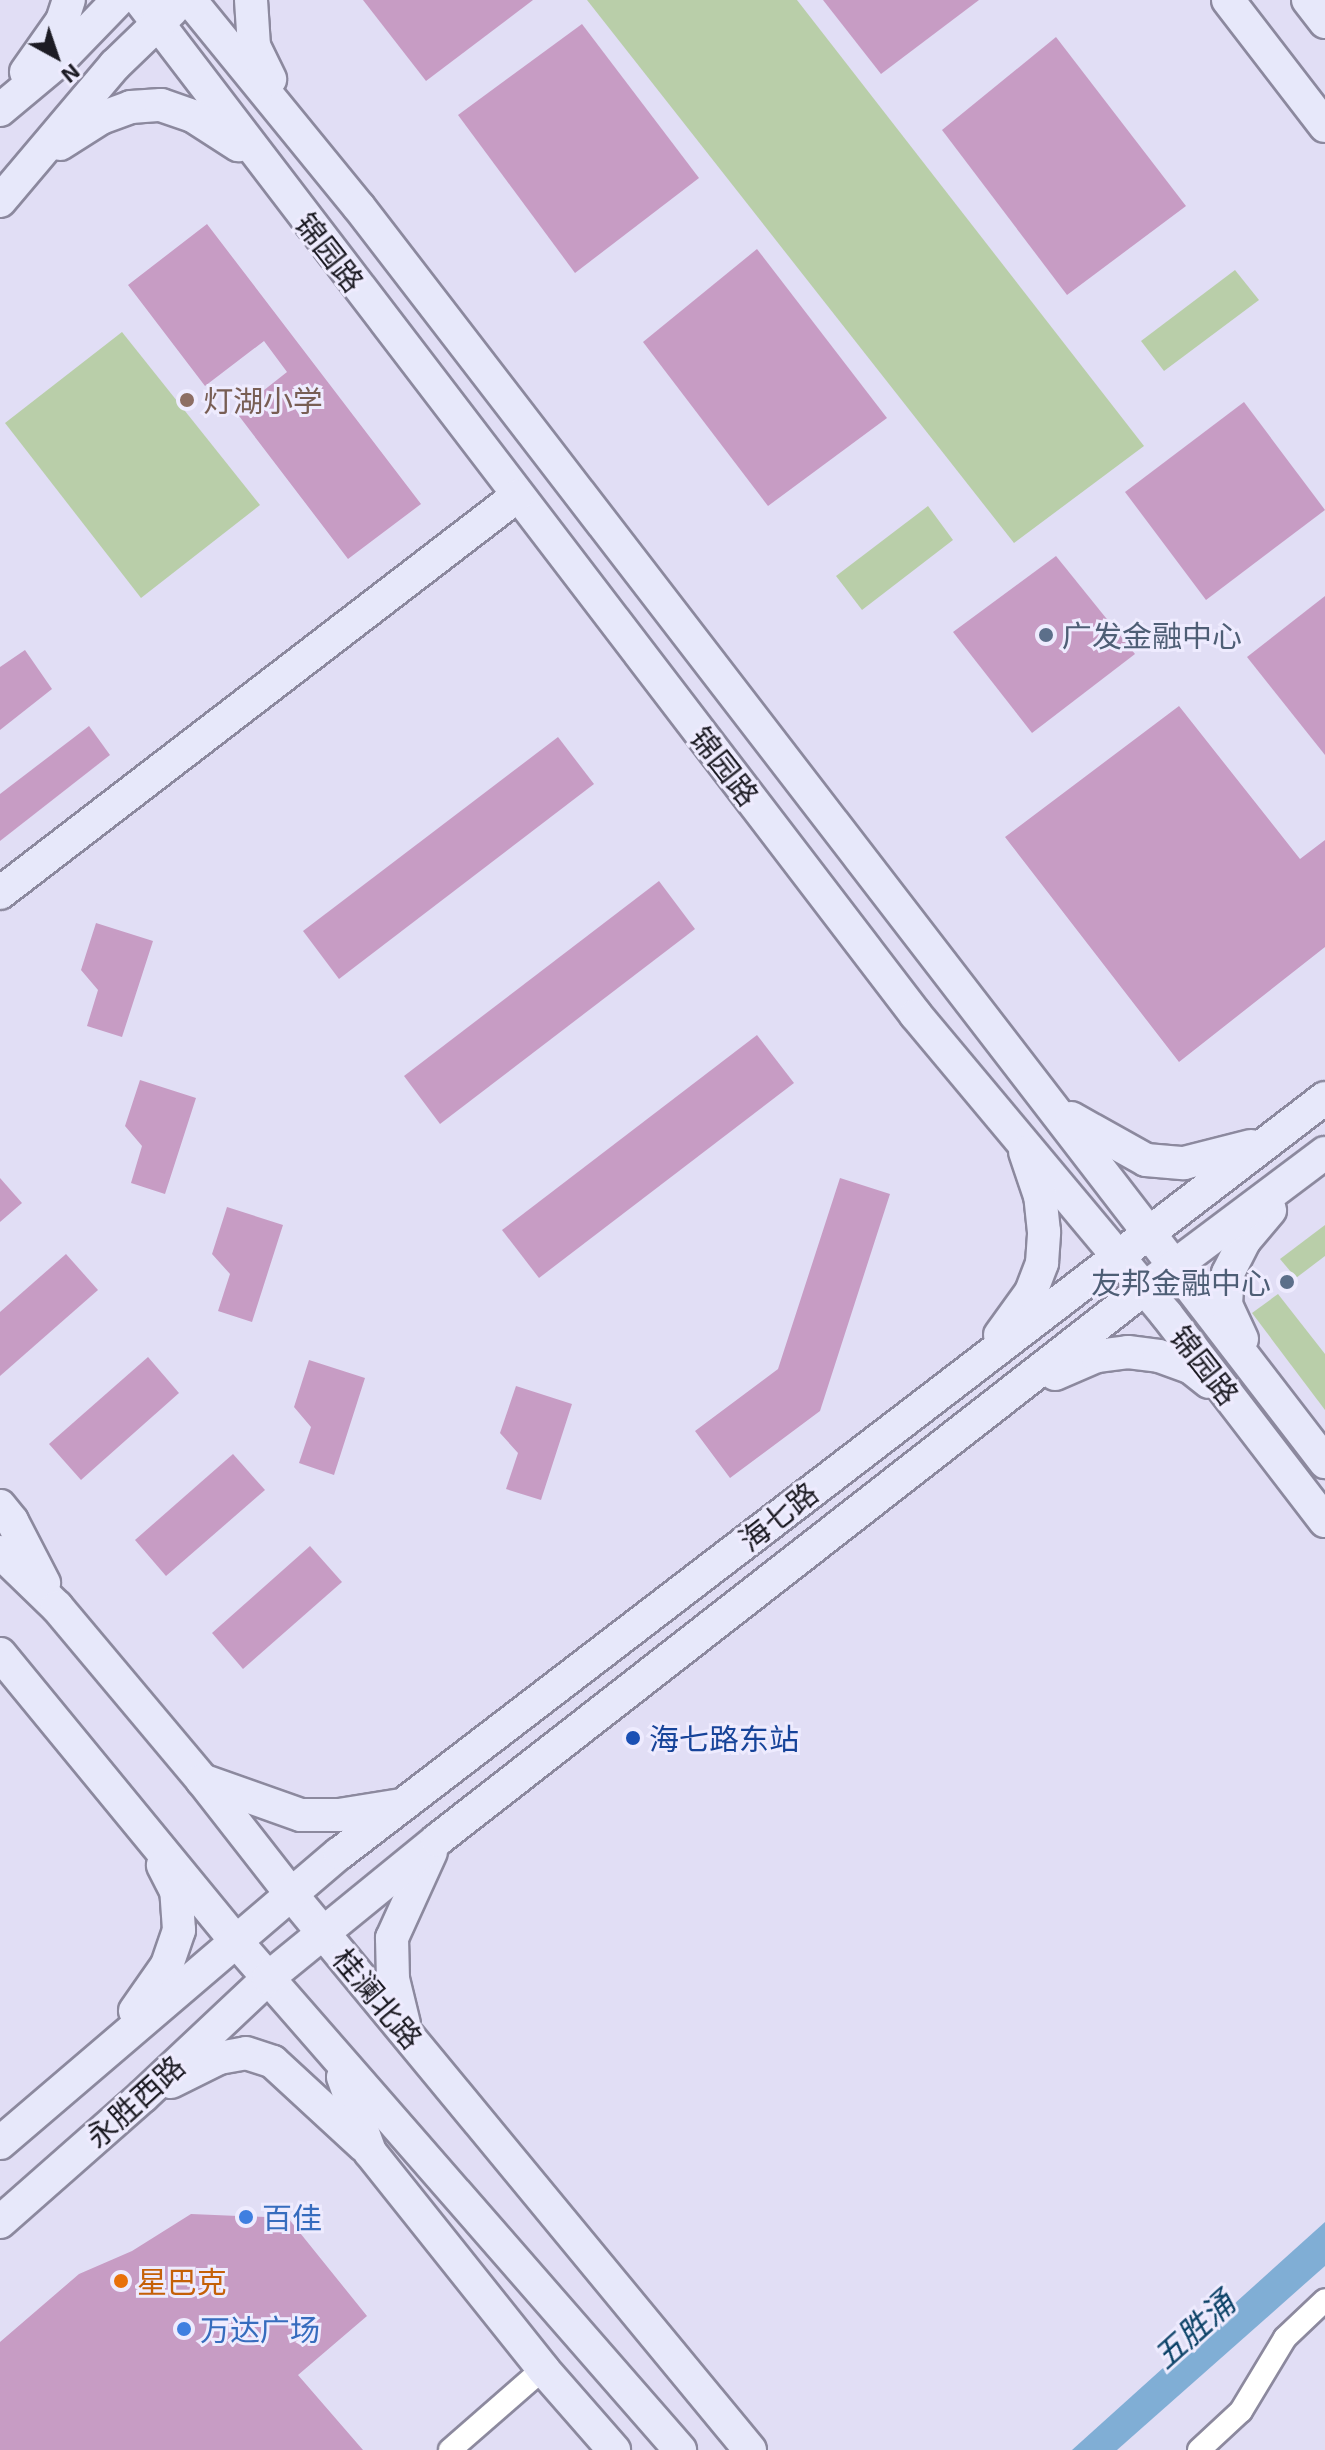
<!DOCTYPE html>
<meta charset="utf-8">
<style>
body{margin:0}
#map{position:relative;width:1325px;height:2450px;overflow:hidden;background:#e1def5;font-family:"Exo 2","Noto Sans SC",sans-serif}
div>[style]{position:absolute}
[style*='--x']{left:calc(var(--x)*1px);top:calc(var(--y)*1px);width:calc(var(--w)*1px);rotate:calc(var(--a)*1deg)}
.green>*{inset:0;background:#b9cea9}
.water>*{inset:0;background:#80aed5}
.building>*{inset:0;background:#c79cc4}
.roads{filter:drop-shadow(2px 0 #8c899e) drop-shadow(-2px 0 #8c899e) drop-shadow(0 2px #8c899e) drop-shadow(0 -2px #8c899e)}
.street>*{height:22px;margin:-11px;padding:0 11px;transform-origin:11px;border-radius:11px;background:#fff}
.secondary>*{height:32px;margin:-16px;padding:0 16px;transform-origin:16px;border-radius:16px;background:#e7e8fa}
.dots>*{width:22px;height:22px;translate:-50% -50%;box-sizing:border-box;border:4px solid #eeebfe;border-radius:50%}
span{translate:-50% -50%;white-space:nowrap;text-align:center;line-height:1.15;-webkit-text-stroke:6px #eeebfe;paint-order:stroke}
.street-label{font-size:30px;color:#1d1c24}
.education-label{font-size:30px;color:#785e54}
.left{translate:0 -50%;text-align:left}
.service-label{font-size:30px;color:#4e5e75}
.right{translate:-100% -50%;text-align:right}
.transit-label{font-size:30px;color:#164399}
.shop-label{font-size:30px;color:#366cbe}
.food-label{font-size:30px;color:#c56008}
.water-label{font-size:32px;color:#0b4267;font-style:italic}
.north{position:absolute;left:16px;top:16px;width:80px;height:80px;-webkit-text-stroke:6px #eeebfe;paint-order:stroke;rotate:140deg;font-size:22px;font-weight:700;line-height:32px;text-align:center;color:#1d1c24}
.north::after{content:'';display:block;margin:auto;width:28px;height:36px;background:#1d1c24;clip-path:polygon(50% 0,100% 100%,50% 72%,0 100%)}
</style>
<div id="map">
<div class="green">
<div style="clip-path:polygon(587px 0,797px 0,1144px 446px,1014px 543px)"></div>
<div style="clip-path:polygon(1235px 270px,1259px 300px,1164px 371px,1141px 341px)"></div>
<div style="clip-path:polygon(122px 332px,260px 505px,141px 598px,5px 423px)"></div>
<div style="clip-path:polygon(928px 506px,953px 540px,862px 610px,836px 576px)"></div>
<div style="clip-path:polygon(1325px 1225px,1325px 1256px,1296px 1278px,1280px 1259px)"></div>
<div style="clip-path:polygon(1278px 1294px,1325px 1354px,1325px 1410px,1252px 1313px)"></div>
</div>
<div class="water">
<div style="clip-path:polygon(1325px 2222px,1325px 2266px,1117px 2450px,1072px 2450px)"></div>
</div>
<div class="building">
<div style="clip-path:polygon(363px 0,533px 0,426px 81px)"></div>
<div style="clip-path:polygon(823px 0,979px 0,881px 74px)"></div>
<div style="clip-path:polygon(582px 24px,699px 178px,575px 273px,458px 115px)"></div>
<div style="clip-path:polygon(1056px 37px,1186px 206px,1067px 295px,942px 130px)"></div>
<div style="clip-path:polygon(207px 224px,421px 504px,348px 559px,236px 412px,287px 372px,264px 341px,205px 386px,128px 285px)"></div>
<div style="clip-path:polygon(757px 249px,887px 418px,768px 506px,643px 342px)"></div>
<div style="clip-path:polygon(1244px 402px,1325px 510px,1206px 600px,1125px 492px)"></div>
<div style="clip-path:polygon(1056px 556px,1135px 654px,1032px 733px,953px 632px)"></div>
<div style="clip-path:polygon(1325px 596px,1325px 755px,1247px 657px)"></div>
<div style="clip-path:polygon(25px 650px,52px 689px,0 730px,0 667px)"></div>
<div style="clip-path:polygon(1179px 706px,1300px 859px,1325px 840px,1325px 947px,1179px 1062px,1005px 837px)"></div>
<div style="clip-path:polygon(89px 726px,110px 755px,0 841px,0 794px)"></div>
<div style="clip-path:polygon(558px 737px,594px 784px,339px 979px,303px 931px)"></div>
<div style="clip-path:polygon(659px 881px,695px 929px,440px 1124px,404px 1076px)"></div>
<div style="clip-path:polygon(96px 923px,153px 941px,122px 1037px,87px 1026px,98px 990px,81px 970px)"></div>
<div style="clip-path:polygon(757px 1035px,794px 1083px,539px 1278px,502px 1230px)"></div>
<div style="clip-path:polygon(140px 1080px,196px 1098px,165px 1194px,131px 1183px,142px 1146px,125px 1126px)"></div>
<div style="clip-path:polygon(0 1178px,22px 1203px,0 1222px)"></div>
<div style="clip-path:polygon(840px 1178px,890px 1194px,820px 1411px,730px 1478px,695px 1431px,778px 1369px)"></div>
<div style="clip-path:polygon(227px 1207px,283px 1225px,252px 1322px,218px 1311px,230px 1274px,212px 1254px)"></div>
<div style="clip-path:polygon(66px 1254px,98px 1290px,0 1376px,0 1312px)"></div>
<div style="clip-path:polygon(148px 1357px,179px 1393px,81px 1480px,49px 1444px)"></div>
<div style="clip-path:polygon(309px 1360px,365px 1378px,334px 1475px,299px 1463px,311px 1427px,294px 1407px)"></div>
<div style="clip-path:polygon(516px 1386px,572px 1404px,541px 1500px,506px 1489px,518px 1453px,500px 1433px)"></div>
<div style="clip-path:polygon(233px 1454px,265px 1490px,166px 1576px,135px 1540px)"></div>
<div style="clip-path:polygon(310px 1546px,342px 1582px,243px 1669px,212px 1633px)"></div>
<div style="clip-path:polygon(191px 2214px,288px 2218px,367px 2316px,298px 2375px,363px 2450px,0 2450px,0 2342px,79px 2274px,132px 2251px)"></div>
</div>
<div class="roads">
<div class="street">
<div style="--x:450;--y:2450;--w:123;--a:-41.1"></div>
<div style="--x:1199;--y:2450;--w:57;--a:-42.9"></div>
<div style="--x:1241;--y:2411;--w:85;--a:-58.9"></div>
<div style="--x:1285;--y:2338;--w:55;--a:-43.5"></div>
</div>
<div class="secondary">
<div style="--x:140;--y:0;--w:1278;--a:52.6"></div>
<div style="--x:916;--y:1015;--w:390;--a:50.1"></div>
<div style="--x:1166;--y:1314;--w:261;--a:52.5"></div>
<div style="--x:190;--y:0;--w:267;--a:50.8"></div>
<div style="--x:359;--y:207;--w:1584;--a:52.41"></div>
<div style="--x:251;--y:0;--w:46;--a:86.3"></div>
<div style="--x:254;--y:46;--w:37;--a:64"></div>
<div style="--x:1228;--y:0;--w:159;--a:52.4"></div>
<div style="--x:1308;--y:0;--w:28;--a:52"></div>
<div style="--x:26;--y:72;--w:62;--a:-54.8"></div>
<div style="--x:62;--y:21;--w:22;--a:-72"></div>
<div style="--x:0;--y:110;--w:78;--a:-39.8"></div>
<div style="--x:60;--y:60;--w:83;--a:-46"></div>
<div style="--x:60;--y:144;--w:49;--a:-32.4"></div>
<div style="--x:101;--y:118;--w:32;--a:-20"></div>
<div style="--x:131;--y:107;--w:30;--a:-4"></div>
<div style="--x:161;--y:105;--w:34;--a:19"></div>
<div style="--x:193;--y:116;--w:54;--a:32.8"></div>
<div style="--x:0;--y:201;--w:178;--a:-49.8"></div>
<div style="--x:115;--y:65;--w:79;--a:-44"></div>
<div style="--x:0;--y:893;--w:652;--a:-37.52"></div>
<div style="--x:1071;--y:1118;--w:86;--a:29.2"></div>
<div style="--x:1146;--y:1160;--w:38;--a:5"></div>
<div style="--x:1184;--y:1163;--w:69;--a:-14.2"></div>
<div style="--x:1000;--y:1335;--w:53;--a:-54.2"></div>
<div style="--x:1031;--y:1292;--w:31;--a:-69"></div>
<div style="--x:1042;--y:1263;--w:31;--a:-86"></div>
<div style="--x:1044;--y:1232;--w:36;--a:-96"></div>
<div style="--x:1040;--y:1196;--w:46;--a:-108.8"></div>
<div style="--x:1242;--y:1339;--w:38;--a:-115"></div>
<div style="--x:1226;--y:1304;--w:31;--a:-86"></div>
<div style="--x:1228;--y:1273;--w:37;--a:-63"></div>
<div style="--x:1245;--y:1240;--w:39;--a:-50"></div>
<div style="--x:1055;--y:1374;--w:46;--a:-23.2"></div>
<div style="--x:1097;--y:1356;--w:31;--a:-7"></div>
<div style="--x:1128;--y:1352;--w:31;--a:7"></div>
<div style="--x:1159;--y:1356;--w:33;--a:20"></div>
<div style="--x:1190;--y:1367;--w:24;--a:38"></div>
<div style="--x:0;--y:1506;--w:19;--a:51"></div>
<div style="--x:12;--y:1521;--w:70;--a:62.7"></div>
<div style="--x:0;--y:1552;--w:79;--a:44"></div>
<div style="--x:57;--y:1607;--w:226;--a:50"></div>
<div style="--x:202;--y:1780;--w:145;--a:52"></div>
<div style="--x:291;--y:1894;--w:721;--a:50.46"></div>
<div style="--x:0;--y:1654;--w:370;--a:50.6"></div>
<div style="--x:235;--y:1940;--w:677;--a:48.89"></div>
<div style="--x:202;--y:1780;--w:105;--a:19.5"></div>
<div style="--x:301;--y:1815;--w:38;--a:0"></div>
<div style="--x:339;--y:1815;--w:63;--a:-9.2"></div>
<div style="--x:135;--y:2011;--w:56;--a:-55.2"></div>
<div style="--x:167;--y:1965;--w:37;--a:-71"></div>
<div style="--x:179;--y:1930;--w:39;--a:-94"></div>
<div style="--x:176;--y:1891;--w:29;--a:-117"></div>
<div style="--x:404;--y:2024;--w:46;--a:-103.7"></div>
<div style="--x:393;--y:1979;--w:41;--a:-91.4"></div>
<div style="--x:392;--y:1938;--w:94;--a:-65.6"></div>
<div style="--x:343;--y:2077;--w:80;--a:70.2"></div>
<div style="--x:370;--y:2152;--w:278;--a:51.4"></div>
<div style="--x:543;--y:2369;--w:108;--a:48.8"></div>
<div style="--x:171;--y:2082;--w:54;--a:-26.6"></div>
<div style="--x:219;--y:2058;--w:27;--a:-10"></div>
<div style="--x:246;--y:2053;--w:28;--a:18"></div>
<div style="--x:273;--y:2062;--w:124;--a:42.7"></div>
<div style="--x:0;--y:2143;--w:447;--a:-40.5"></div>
<div style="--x:340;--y:1853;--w:1241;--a:-37.47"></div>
<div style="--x:0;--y:2222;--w:191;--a:-41.4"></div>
<div style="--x:143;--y:2096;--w:172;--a:-43.3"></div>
<div style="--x:268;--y:1978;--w:218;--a:-39.2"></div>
<div style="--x:437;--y:1840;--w:898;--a:-37.94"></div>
<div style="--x:1145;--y:1288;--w:225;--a:-36.9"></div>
</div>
</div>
<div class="dots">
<div style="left:187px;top:400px;background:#8d6e63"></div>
<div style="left:1046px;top:635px;background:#5c6f8a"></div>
<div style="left:1287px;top:1282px;background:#5c6f8a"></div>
<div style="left:633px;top:1738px;background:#1a4fb4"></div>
<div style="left:246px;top:2217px;background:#3f7fe0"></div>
<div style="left:121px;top:2281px;background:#e8710a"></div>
<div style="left:184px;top:2329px;background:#3f7fe0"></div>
</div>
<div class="street-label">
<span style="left:330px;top:252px;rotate:52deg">锦园路</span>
<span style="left:725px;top:766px;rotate:52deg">锦园路</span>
<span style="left:1205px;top:1365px;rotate:52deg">锦园路</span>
<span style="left:778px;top:1516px;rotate:-38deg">海七路</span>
<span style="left:378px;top:1998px;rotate:50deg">桂澜北路</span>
<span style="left:135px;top:2101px;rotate:-42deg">永胜西路</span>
</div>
<div class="education-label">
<span class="left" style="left:203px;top:400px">灯湖小学</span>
</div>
<div class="service-label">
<span class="left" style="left:1062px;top:635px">广发金融中心</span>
<span class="right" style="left:1271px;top:1282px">友邦金融中心</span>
</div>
<div class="transit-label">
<span class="left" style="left:649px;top:1738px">海七路东站</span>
</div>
<div class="shop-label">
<span class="left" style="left:262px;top:2217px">百佳</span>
<span class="left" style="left:200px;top:2329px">万达广场</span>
</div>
<div class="food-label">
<span class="left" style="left:137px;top:2281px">星巴克</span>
</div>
<div class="water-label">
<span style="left:1193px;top:2329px;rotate:-42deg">五胜涌</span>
</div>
<div class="north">N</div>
</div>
